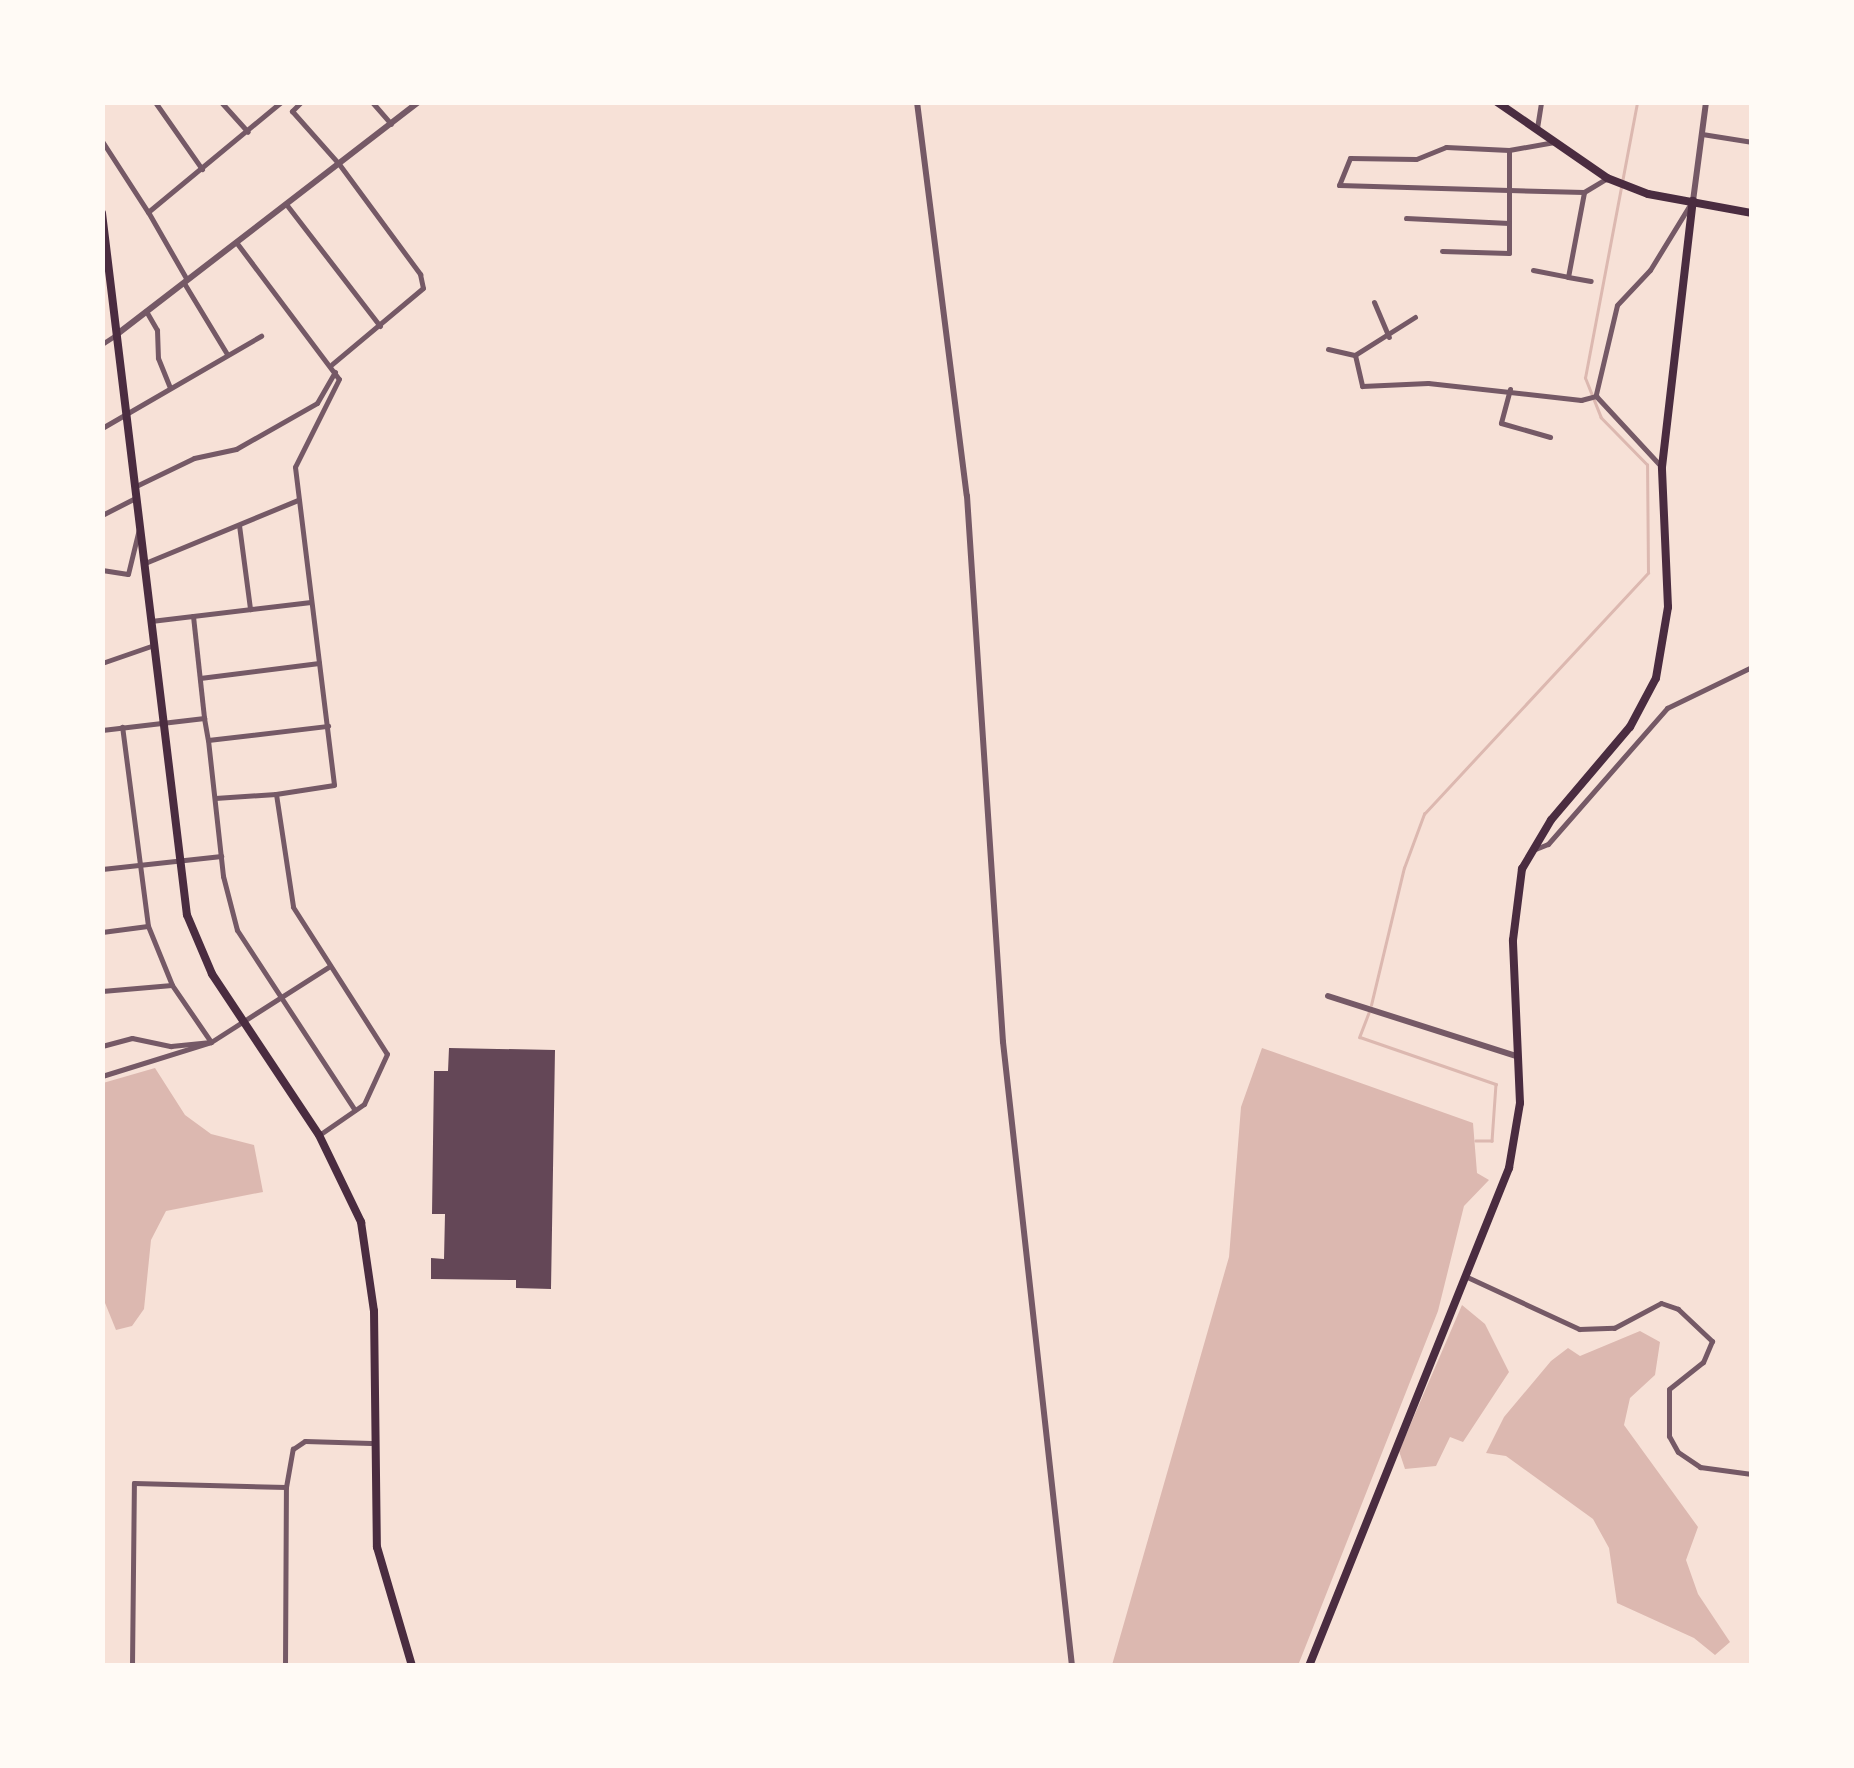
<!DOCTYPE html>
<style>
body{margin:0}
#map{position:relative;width:1854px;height:1768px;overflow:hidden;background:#f7e1d7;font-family:Manrope,sans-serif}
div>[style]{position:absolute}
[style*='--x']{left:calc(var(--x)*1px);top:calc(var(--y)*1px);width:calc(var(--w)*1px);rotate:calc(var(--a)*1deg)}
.water>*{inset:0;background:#dcb8b0}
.stream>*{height:2.5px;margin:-1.25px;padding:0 1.25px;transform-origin:1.25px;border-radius:1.25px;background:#dcb8b0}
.building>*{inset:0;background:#644757}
.minor>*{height:5px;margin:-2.5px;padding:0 2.5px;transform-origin:2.5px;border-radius:2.5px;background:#755966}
.tertiary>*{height:6px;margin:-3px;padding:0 3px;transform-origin:3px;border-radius:3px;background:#755966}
.secondary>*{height:8px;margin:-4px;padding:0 4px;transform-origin:4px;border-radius:4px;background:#4a2c40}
span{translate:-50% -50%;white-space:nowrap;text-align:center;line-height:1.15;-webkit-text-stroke:9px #fffaf5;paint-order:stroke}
.frame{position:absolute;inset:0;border:105px solid #fffaf5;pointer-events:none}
</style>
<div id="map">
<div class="water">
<div style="clip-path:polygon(1262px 1048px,1473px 1123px,1477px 1173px,1489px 1180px,1464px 1206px,1438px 1311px,1299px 1663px,1112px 1665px,1229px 1257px,1241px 1107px)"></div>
<div style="clip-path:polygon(155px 1068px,185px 1115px,211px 1134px,254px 1145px,263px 1192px,166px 1211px,151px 1240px,144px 1309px,132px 1326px,116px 1330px,103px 1298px,103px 1083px)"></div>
<div style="clip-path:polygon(1462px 1305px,1485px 1324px,1509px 1372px,1463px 1442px,1450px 1437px,1436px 1466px,1405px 1469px,1399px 1451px)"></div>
<div style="clip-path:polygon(1640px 1331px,1660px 1342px,1655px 1375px,1630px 1398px,1624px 1425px,1698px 1527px,1686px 1560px,1698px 1594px,1730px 1642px,1715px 1655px,1694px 1638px,1617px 1603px,1609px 1548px,1593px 1519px,1506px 1456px,1486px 1453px,1504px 1417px,1551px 1361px,1568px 1348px,1580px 1356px)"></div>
</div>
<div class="stream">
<div style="--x:1371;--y:1005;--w:141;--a:-76.5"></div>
<div style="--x:1404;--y:868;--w:58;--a:-69.7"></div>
<div style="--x:1424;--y:814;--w:329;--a:-47.1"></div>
<div style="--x:1648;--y:573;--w:108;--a:-90.5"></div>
<div style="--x:1647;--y:465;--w:66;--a:-134.4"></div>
<div style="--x:1601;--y:418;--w:43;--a:-111.8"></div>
<div style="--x:1585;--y:378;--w:281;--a:-79.3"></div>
<div style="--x:1369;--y:1013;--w:26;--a:111"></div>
<div style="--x:1360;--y:1037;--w:144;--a:19.1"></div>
<div style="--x:1496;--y:1084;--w:57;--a:94"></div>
<div style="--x:1492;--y:1141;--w:16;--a:180"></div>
</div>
<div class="building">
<div style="clip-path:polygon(449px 1048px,555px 1050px,551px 1289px,516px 1288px,516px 1280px,431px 1279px,431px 1258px,444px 1259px,445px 1214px,432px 1214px,434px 1071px,448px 1071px)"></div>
</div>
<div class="minor">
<div style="--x:155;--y:102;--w:82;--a:55"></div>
<div style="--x:221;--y:102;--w:40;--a:48"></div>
<div style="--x:301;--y:102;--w:13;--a:135"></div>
<div style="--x:292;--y:111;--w:71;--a:48.4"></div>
<div style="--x:339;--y:164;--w:137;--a:53.6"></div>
<div style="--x:420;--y:274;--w:14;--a:78"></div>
<div style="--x:423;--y:288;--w:119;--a:140.1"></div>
<div style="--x:372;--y:102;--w:29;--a:49"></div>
<div style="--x:1537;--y:128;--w:26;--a:-81"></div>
<div style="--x:1702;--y:134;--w:51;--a:9.1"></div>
<div style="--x:102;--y:141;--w:85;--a:57.1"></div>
<div style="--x:1509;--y:150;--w:46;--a:-10.1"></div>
<div style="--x:286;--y:204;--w:154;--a:52.4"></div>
<div style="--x:1406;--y:218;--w:103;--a:2.8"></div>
<div style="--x:1509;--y:223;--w:73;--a:-90"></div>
<div style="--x:1509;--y:150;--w:63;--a:-177.3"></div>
<div style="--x:1446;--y:147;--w:32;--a:158"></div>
<div style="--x:1416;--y:159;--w:66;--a:-179.1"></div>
<div style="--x:1350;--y:158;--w:29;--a:112"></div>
<div style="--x:1339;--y:185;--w:170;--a:1.7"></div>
<div style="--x:1509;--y:190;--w:75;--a:1.5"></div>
<div style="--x:1584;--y:192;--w:27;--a:-31"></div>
<div style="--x:236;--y:242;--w:171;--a:53.1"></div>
<div style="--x:339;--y:379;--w:98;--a:116.6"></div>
<div style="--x:295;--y:467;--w:320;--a:83"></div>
<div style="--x:334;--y:785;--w:59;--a:171.2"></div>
<div style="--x:276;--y:794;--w:114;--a:81.4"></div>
<div style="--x:293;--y:907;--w:174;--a:57.4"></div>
<div style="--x:387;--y:1054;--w:55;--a:114.7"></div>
<div style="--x:364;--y:1104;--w:55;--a:145.4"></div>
<div style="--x:1442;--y:251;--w:67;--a:1.7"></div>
<div style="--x:1509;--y:253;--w:30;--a:-90"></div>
<div style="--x:1533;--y:270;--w:36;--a:11"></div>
<div style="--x:1568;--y:277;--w:86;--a:-79.3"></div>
<div style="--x:1568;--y:277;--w:23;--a:10"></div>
<div style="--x:186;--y:278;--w:76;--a:-119.9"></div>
<div style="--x:148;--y:212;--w:173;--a:-39.6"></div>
<div style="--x:184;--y:283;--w:83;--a:58.8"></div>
<div style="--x:1374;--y:302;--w:38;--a:67"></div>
<div style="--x:146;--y:311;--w:22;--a:60"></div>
<div style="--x:157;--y:330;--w:28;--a:88"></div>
<div style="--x:158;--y:358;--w:31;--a:68"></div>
<div style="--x:1415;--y:317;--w:71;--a:147.7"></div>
<div style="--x:1355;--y:355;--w:32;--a:77"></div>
<div style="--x:1362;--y:386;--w:66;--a:-2.6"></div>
<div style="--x:1428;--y:383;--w:154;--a:6.3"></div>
<div style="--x:1581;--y:400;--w:16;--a:-15"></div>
<div style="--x:1596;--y:396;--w:94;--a:47.2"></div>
<div style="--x:102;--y:344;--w:17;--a:-33"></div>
<div style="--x:1328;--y:349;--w:28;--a:13"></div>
<div style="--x:1510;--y:389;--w:35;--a:105"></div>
<div style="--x:1501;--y:423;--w:51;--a:15.9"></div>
<div style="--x:1596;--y:394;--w:91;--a:-76.7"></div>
<div style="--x:1617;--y:305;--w:48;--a:-46.7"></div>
<div style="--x:1650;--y:270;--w:79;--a:-58.5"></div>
<div style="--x:102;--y:428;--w:184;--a:-30.1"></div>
<div style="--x:136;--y:486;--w:64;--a:-25.8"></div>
<div style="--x:194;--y:458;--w:43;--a:-12.1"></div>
<div style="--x:236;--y:449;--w:93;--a:-29.6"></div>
<div style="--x:317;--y:403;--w:36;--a:-60"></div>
<div style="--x:102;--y:515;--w:39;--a:-27"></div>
<div style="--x:239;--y:525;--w:85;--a:82.5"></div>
<div style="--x:145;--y:563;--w:165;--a:-22.4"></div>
<div style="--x:102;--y:570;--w:26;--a:9"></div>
<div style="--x:128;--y:574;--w:46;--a:-76.3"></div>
<div style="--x:193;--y:616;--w:103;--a:83.8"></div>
<div style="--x:151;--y:621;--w:161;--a:-6.8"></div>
<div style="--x:102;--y:663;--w:55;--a:-19.1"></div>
<div style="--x:200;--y:678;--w:120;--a:-7.2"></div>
<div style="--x:102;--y:730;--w:103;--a:-6.7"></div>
<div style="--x:204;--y:718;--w:22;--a:80"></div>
<div style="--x:208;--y:740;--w:121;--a:-6.7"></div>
<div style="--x:208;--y:740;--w:137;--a:83.7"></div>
<div style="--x:223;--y:876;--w:56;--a:75.5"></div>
<div style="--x:237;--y:930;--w:215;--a:56.8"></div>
<div style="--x:215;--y:798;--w:61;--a:-3.8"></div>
<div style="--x:1533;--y:850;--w:16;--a:-22"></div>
<div style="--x:1548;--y:844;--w:181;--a:-48.8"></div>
<div style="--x:1667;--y:708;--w:94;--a:-25.8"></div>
<div style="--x:102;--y:869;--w:120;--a:-6.2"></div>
<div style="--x:102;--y:932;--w:46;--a:-7.4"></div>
<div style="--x:102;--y:991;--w:70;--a:-4.9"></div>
<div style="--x:102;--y:1046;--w:31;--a:-15"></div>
<div style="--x:132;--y:1038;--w:40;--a:12"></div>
<div style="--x:171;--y:1046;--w:40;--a:-5.7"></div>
<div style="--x:211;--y:1042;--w:141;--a:-32.6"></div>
<div style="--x:102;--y:1076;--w:114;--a:-17.3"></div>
<div style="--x:211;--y:1042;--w:69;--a:-124.4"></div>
<div style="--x:172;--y:985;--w:64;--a:-112.1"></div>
<div style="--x:148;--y:926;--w:201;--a:-97.4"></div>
<div style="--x:1465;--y:1276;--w:126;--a:24.9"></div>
<div style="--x:1579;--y:1329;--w:35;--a:-2"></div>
<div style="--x:1614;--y:1328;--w:53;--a:-28"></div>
<div style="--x:1661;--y:1303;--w:18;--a:19"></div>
<div style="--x:1678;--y:1309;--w:47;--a:43.3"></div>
<div style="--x:1712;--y:1341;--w:23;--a:113"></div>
<div style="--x:1703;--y:1362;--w:43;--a:141.5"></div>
<div style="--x:1669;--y:1389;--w:47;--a:90"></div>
<div style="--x:1669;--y:1436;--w:18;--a:61"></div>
<div style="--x:1678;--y:1452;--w:27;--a:34"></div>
<div style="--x:1700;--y:1467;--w:52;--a:7.7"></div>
<div style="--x:102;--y:1324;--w:40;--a:90"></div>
<div style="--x:132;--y:1666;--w:183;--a:-89.4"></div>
<div style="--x:134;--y:1483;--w:152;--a:1.5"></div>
<div style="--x:285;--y:1666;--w:179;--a:-89.7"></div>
<div style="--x:286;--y:1487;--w:39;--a:-80"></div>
<div style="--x:293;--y:1449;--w:14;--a:-34"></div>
<div style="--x:305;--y:1441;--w:66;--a:1.7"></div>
</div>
<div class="tertiary">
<div style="--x:917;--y:102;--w:397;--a:82.8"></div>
<div style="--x:967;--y:496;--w:547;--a:86.23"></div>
<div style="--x:1003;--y:1042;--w:628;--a:83.69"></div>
<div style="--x:1693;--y:201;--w:100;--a:-82.5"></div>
<div style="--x:116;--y:335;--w:382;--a:-37.6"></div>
<div style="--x:1328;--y:996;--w:197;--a:17.7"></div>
</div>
<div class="secondary">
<div style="--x:1497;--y:102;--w:134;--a:34.6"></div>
<div style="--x:1607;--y:178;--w:44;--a:21.3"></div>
<div style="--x:1648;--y:194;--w:106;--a:10.4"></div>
<div style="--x:102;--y:213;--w:707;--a:83.1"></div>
<div style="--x:187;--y:915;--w:64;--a:67"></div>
<div style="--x:212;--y:974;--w:193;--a:56.4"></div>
<div style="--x:319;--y:1135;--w:97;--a:64.2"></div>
<div style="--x:361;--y:1222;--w:90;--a:81.7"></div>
<div style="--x:374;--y:1311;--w:236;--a:89.3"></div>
<div style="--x:377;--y:1547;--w:124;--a:73.6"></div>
<div style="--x:1309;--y:1666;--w:537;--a:-68.12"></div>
<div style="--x:1509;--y:1168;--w:66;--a:-80.4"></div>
<div style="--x:1520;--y:1103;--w:163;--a:-92.5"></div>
<div style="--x:1513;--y:940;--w:72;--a:-82.8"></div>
<div style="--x:1522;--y:869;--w:57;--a:-59.4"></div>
<div style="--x:1551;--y:820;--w:122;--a:-49.7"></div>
<div style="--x:1630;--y:727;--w:55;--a:-62"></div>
<div style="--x:1656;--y:678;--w:72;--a:-80.4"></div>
<div style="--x:1668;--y:607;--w:140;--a:-92.5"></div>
<div style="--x:1662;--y:467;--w:268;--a:-83.4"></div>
</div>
<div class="frame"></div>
</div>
